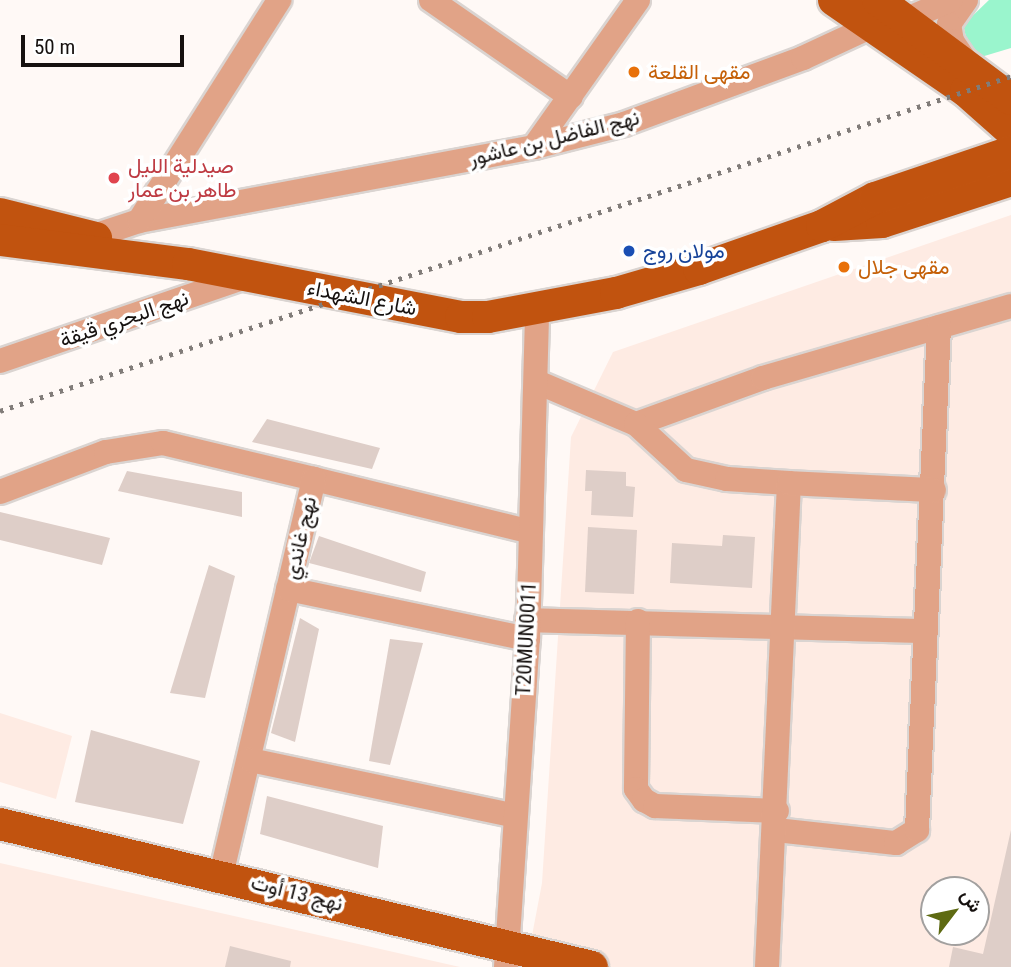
<!DOCTYPE html>
<meta charset="utf-8">
<style>
body{margin:0}
#map{position:relative;width:1011px;height:967px;overflow:hidden;background:#fff9f6;font-family:"Roboto Condensed",Vazirmatn,sans-serif}
div>[style]{position:absolute}
[style*='--x']{left:calc(var(--x)*1px);top:calc(var(--y)*1px);width:calc(var(--w)*1px);rotate:calc(var(--a)*1deg)}
.built>*{inset:0;background:#feebe3}
.green>*{inset:0;background:#9af5cd}
.building>*{inset:0;background:#decec8}
.roads{filter:drop-shadow(2px 0 #dad4d1) drop-shadow(-2px 0 #dad4d1) drop-shadow(0 2px #dad4d1) drop-shadow(0 -2px #dad4d1)}
.minor>*{height:24px;margin:-12px;padding:0 12px;transform-origin:12px;border-radius:12px;background:#e1a387}
.major>*{height:32px;margin:-16px;padding:0 16px;transform-origin:16px;border-radius:16px;background:#c1530f}
.rail>*{height:5px;margin-top:-2.5px;transform-origin:0;background:repeating-linear-gradient(90deg,#817c79 0 3.5px,transparent 0 10.5px)}
.dots>*{width:19px;height:19px;translate:-50% -50%;box-sizing:border-box;border:4px solid #fff;border-radius:50%}
span{translate:-50% -50%;white-space:nowrap;text-align:center;line-height:1.15;-webkit-text-stroke:7px #fff;paint-order:stroke}
.food-label{font-size:21px;color:#c56008}
.left{translate:0 -50%;text-align:left}
.street-label{font-size:21px;color:#16110f}
.health-label{font-size:21px;color:#be3a42}
.transit-label{font-size:21px;color:#164399}
.north{position:absolute;left:920px;top:876px;width:70px;height:70px;box-sizing:border-box;background:#fff;border:2px solid #a2a09f;border-radius:50%;rotate:58deg;font-size:19px;font-weight:700;line-height:28px;text-align:center;color:#16110f}
.north::after{content:'';display:block;margin:auto;width:24px;height:32px;background:#5e6a12;clip-path:polygon(50% 0,100% 100%,50% 72%,0 100%)}
.scale{position:absolute;left:21px;top:35px;width:163px;height:32px;box-sizing:border-box;border:4px solid #16110f;border-top:0;padding-left:9px;font-size:21px;line-height:24px;white-space:nowrap;color:#16110f;-webkit-text-stroke:5px #fff;paint-order:stroke}
</style>
<div id="map">
<div class="built">
<div style="clip-path:polygon(evenodd,1011px 215px,1011px 967px,526px 967px,542px 883px,571px 437px,613px 352px,1011px 215px,934px 890px,976px 890px,976px 932px,934px 932px,934px 890px)"></div>
<div style="clip-path:polygon(0 713px,72px 736px,56px 799px,0 782px)"></div>
<div style="clip-path:polygon(0 863px,460px 967px,0 967px)"></div>
</div>
<div class="green">
<div style="clip-path:polygon(989px 0,1011px 0,1011px 48px,981px 57px,967px 41px,963px 25px)"></div>
</div>
<div class="building">
<div style="clip-path:polygon(267px 419px,380px 448px,372px 469px,252px 442px)"></div>
<div style="clip-path:polygon(586px 470px,626px 472px,626px 486px,635px 487px,633px 517px,591px 515px,592px 491px,585px 491px)"></div>
<div style="clip-path:polygon(127px 471px,242px 492px,242px 517px,118px 491px)"></div>
<div style="clip-path:polygon(0 512px,110px 538px,102px 565px,0 540px)"></div>
<div style="clip-path:polygon(588px 527px,637px 530px,634px 594px,585px 592px)"></div>
<div style="clip-path:polygon(723px 535px,755px 537px,752px 588px,670px 583px,672px 543px,722px 546px)"></div>
<div style="clip-path:polygon(319px 536px,426px 572px,421px 592px,309px 563px)"></div>
<div style="clip-path:polygon(209px 565px,235px 576px,205px 698px,170px 693px)"></div>
<div style="clip-path:polygon(300px 618px,319px 629px,295px 742px,271px 733px)"></div>
<div style="clip-path:polygon(390px 639px,423px 643px,390px 765px,369px 761px)"></div>
<div style="clip-path:polygon(91px 730px,200px 761px,183px 824px,75px 802px)"></div>
<div style="clip-path:polygon(267px 796px,383px 826px,378px 868px,260px 834px)"></div>
<div style="clip-path:polygon(1011px 830px,1011px 967px,949px 967px,953px 947px,983px 954px)"></div>
<div style="clip-path:polygon(230px 946px,291px 961px,290px 967px,225px 967px)"></div>
</div>
<div class="roads">
<div class="minor">
<div style="--x:431;--y:0;--w:170;--a:34.7"></div>
<div style="--x:966;--y:0;--w:29;--a:125"></div>
<div style="--x:949;--y:24;--w:17;--a:80"></div>
<div style="--x:952;--y:41;--w:25;--a:56"></div>
<div style="--x:534;--y:147;--w:180;--a:-54.7"></div>
<div style="--x:139;--y:221;--w:402;--a:-10.6"></div>
<div style="--x:534;--y:147;--w:93;--a:-14.3"></div>
<div style="--x:624;--y:124;--w:191;--a:-20.2"></div>
<div style="--x:803;--y:58;--w:76;--a:-24.9"></div>
<div style="--x:872;--y:26;--w:36;--a:-11"></div>
<div style="--x:907;--y:19;--w:48;--a:-23.4"></div>
<div style="--x:91;--y:237;--w:51;--a:-18.4"></div>
<div style="--x:139;--y:221;--w:262;--a:-57.6"></div>
<div style="--x:0;--y:361;--w:262;--a:-18.9"></div>
<div style="--x:537;--y:382;--w:108;--a:23"></div>
<div style="--x:636;--y:424;--w:135;--a:-19.9"></div>
<div style="--x:763;--y:378;--w:258;--a:-16.2"></div>
<div style="--x:636;--y:424;--w:68;--a:42.6"></div>
<div style="--x:686;--y:470;--w:42;--a:12.4"></div>
<div style="--x:727;--y:479;--w:62;--a:3.7"></div>
<div style="--x:314;--y:479;--w:223;--a:13.7"></div>
<div style="--x:0;--y:492;--w:113;--a:-20.7"></div>
<div style="--x:106;--y:452;--w:58;--a:-9"></div>
<div style="--x:163;--y:443;--w:155;--a:13.4"></div>
<div style="--x:314;--y:479;--w:407;--a:103.2"></div>
<div style="--x:288;--y:589;--w:245;--a:11.8"></div>
<div style="--x:527;--y:620;--w:399;--a:1.6"></div>
<div style="--x:638;--y:621;--w:168;--a:90.7"></div>
<div style="--x:636;--y:789;--w:14;--a:54"></div>
<div style="--x:644;--y:800;--w:13;--a:29"></div>
<div style="--x:655;--y:806;--w:122;--a:2.3"></div>
<div style="--x:250;--y:760;--w:271;--a:11.9"></div>
<div style="--x:776;--y:830;--w:121;--a:6.2"></div>
<div style="--x:896;--y:843;--w:25;--a:-32"></div>
<div style="--x:917;--y:830;--w:503;--a:-87.5"></div>
<div style="--x:506;--y:967;--w:329;--a:-86.2"></div>
<div style="--x:528;--y:639;--w:329;--a:-88.4"></div>
<div style="--x:767;--y:967;--w:484;--a:-87.4"></div>
<div style="--x:789;--y:483;--w:145;--a:2.8"></div>
</div>
<div class="major">
<div style="--x:834;--y:0;--w:160;--a:34.6"></div>
<div style="--x:966;--y:91;--w:60;--a:41.6"></div>
<div style="--x:878;--y:0;--w:166;--a:36.7"></div>
<div style="--x:0;--y:214;--w:99;--a:14"></div>
<div style="--x:834;--y:225;--w:48;--a:-3.6"></div>
<div style="--x:882;--y:222;--w:136;--a:-18"></div>
<div style="--x:0;--y:240;--w:190;--a:7.3"></div>
<div style="--x:188;--y:264;--w:278;--a:11"></div>
<div style="--x:461;--y:317;--w:27;--a:0"></div>
<div style="--x:488;--y:317;--w:130;--a:-10.6"></div>
<div style="--x:616;--y:293;--w:86;--a:-16.1"></div>
<div style="--x:699;--y:269;--w:130;--a:-19.3"></div>
<div style="--x:822;--y:226;--w:60;--a:-27.8"></div>
<div style="--x:875;--y:198;--w:144;--a:-18.7"></div>
<div style="--x:0;--y:824;--w:609;--a:13.58"></div>
</div>
</div>
<div class="rail">
<div style="--x:0;--y:411;--w:1065;--a:-18.33"></div>
</div>
<div class="dots">
<div style="left:634px;top:72px;background:#e8710a"></div>
<div style="left:114px;top:178px;background:#e0444e"></div>
<div style="left:629px;top:251px;background:#1a4fb4"></div>
<div style="left:844px;top:267px;background:#e8710a"></div>
</div>
<div class="food-label">
<span class="left" style="left:648px;top:72px">مقهى القلعة</span>
<span class="left" style="left:858px;top:267px">مقهى جلال</span>
</div>
<div class="street-label">
<span style="left:554px;top:138px;rotate:-14deg">نهج الفاضل بن عاشور</span>
<span style="left:362px;top:298px;rotate:11deg">شارع الشهداء</span>
<span style="left:124px;top:319px;rotate:-19deg">نهج البحري قيقة</span>
<span style="left:300px;top:538px;rotate:-77deg">نهج غاندي</span>
<span style="left:526px;top:639px;rotate:-87deg">T20MUN0011</span>
<span style="left:297px;top:893px;rotate:14deg">نهج 13 أوت</span>
</div>
<div class="health-label">
<span class="left" style="left:128px;top:178px">صيدلية الليل<br>طاهر بن عمار</span>
</div>
<div class="transit-label">
<span class="left" style="left:643px;top:251px">مولان روج</span>
</div>
<div class="north">ش</div>
<div class="scale">50 m</div>
</div>
